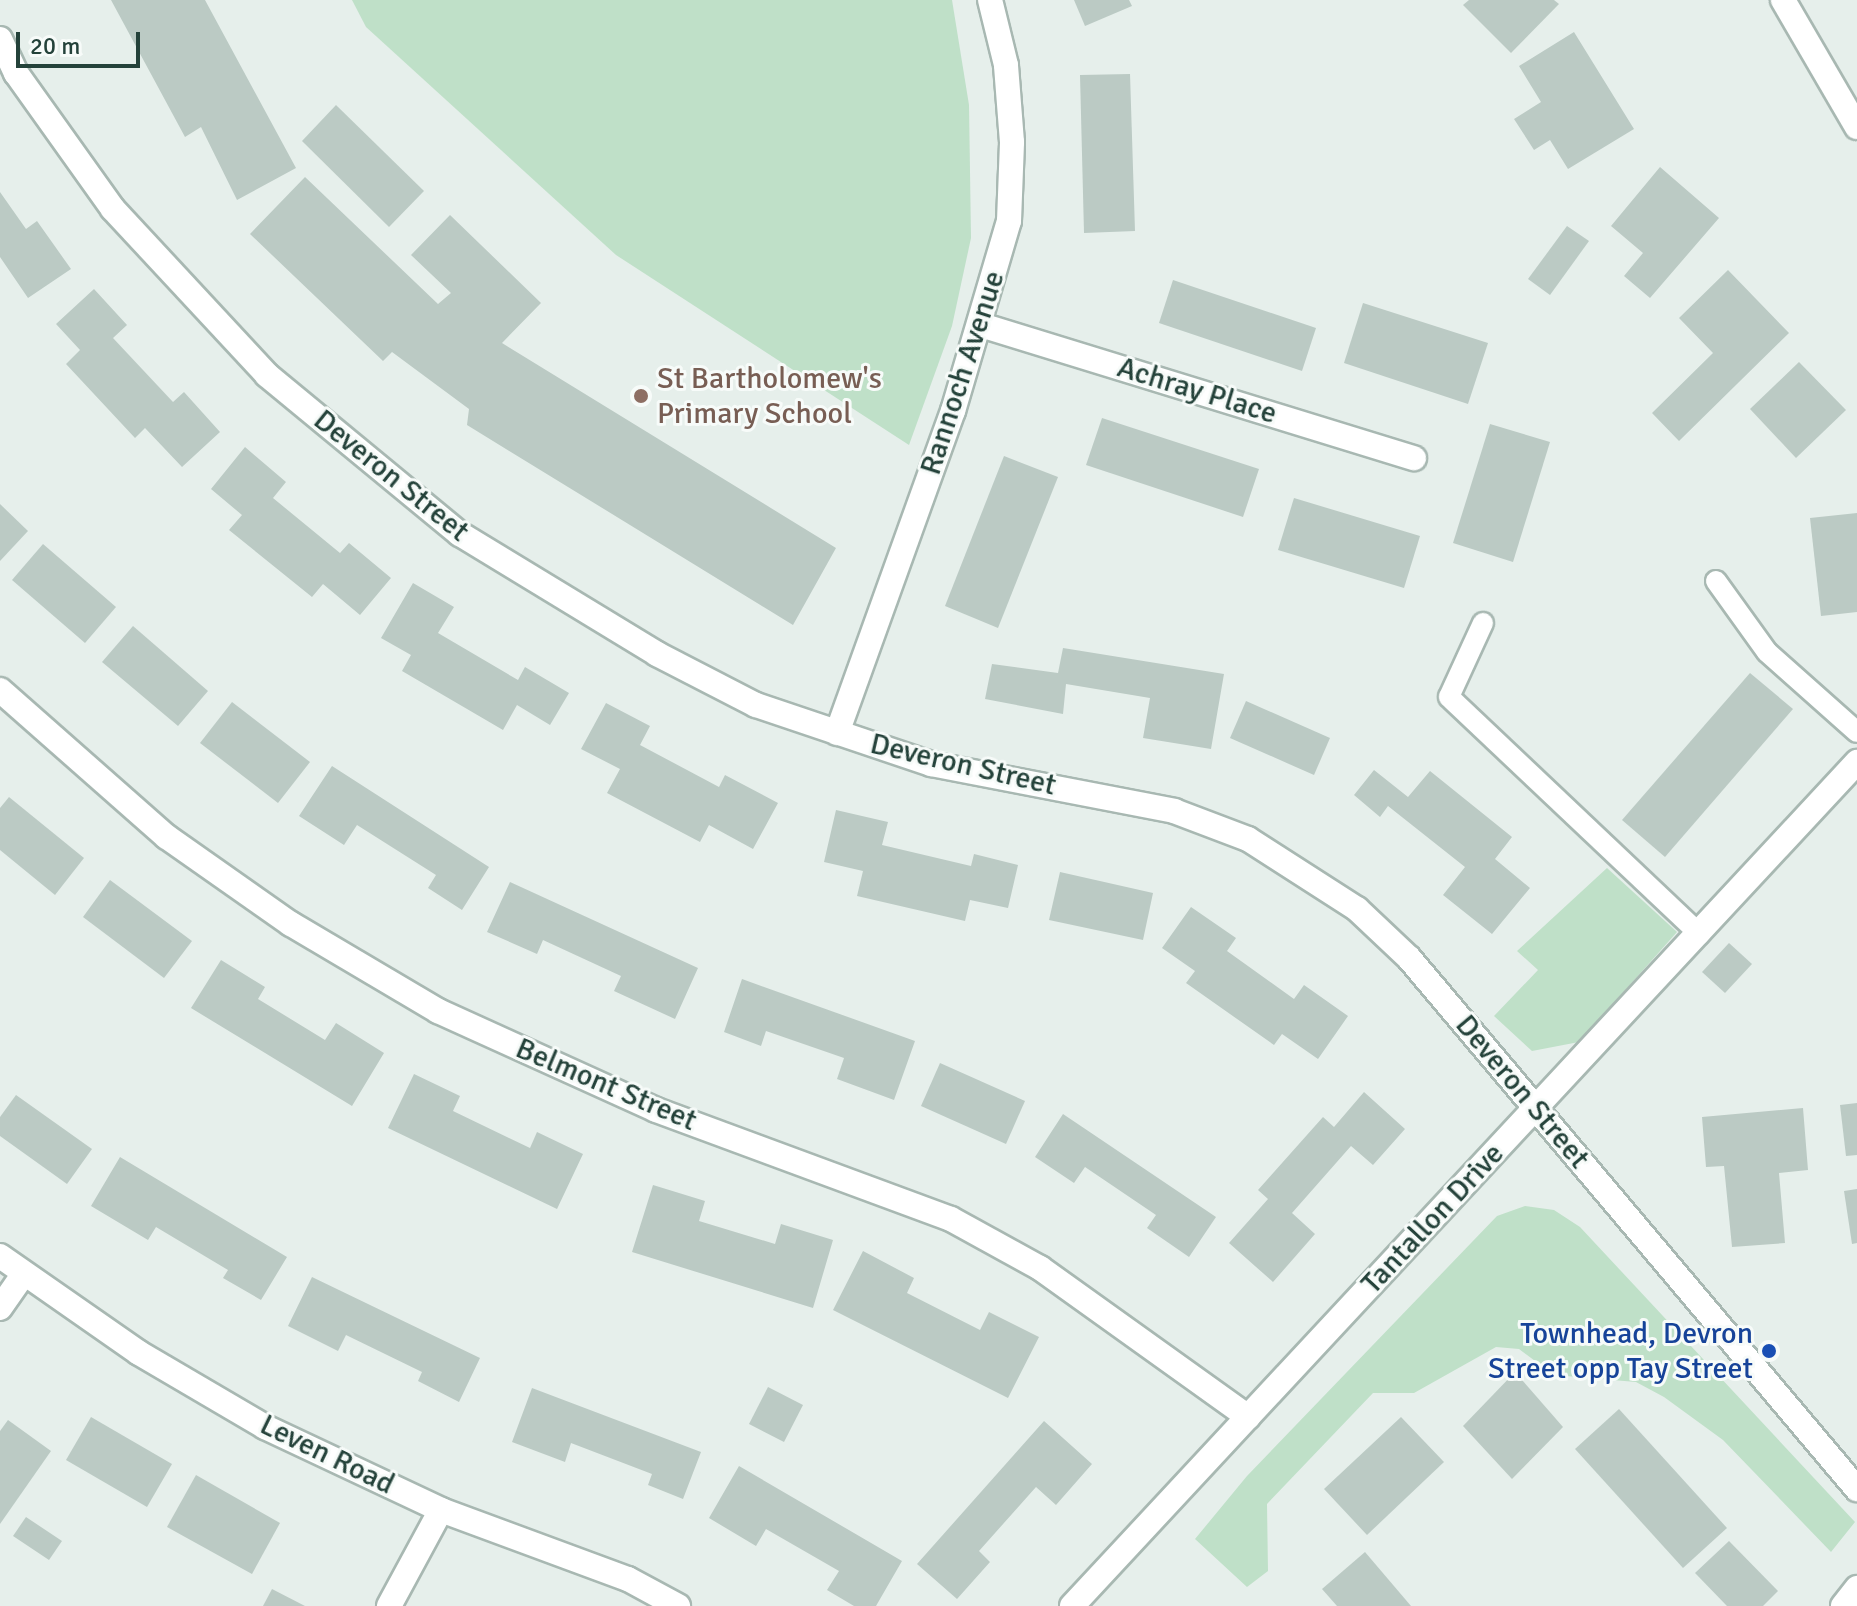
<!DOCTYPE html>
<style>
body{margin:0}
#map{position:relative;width:1857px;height:1606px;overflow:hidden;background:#e6efeb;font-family:Signika,sans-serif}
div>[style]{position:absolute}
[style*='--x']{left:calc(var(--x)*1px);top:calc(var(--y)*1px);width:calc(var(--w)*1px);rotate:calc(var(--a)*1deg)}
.green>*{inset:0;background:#bfe0c8}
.building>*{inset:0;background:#bbcac4}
.roads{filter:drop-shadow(2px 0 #a8b8b2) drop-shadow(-2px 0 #a8b8b2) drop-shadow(0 2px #a8b8b2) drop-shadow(0 -2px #a8b8b2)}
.service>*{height:20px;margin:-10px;padding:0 10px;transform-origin:10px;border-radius:10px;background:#fff}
.minor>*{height:24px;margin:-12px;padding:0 12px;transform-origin:12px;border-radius:12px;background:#fff}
.tertiary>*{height:24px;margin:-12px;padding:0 12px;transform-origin:12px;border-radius:12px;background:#fff}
.dots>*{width:22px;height:22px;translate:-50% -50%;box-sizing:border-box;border:4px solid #f7fbf9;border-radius:50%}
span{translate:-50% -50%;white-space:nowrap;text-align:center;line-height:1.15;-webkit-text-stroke:6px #f7fbf9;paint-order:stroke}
.street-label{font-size:30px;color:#24423a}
.education-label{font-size:30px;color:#785e54}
.left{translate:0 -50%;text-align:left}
.transit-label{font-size:30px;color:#164399}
.right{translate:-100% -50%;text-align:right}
.scale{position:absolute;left:16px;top:32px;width:124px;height:36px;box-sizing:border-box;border:4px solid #24423a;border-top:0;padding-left:10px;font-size:24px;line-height:28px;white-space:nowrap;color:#24423a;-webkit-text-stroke:6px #f7fbf9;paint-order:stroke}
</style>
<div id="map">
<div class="green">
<div style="clip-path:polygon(352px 0,952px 0,969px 105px,971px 238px,952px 326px,909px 445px,616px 255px,366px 27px)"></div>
<div style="clip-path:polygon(1607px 868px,1677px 932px,1579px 1042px,1532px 1051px,1494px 1016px,1538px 970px,1517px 951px)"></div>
<div style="clip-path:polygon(1525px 1206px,1554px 1210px,1580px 1227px,1855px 1522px,1831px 1552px,1723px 1440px,1664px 1397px,1636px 1382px,1554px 1375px,1519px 1349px,1496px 1347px,1414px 1393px,1373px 1393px,1267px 1504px,1268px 1571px,1247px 1587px,1195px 1539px,1247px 1476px,1497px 1216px)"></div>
</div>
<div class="building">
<div style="clip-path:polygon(111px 0,205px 0,296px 168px,237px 200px,201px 127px,185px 137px)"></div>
<div style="clip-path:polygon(1074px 0,1129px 0,1132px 6px,1085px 26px)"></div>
<div style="clip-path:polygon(1469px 0,1554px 0,1559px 4px,1511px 53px,1463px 5px)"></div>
<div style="clip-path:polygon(1574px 32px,1634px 129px,1568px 169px,1550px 140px,1534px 150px,1514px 119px,1541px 102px,1519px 66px)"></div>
<div style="clip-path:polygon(1130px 74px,1135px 231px,1084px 233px,1080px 75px)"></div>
<div style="clip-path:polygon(336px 105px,424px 191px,389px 227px,302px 141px)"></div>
<div style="clip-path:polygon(1660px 167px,1719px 218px,1650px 298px,1624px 276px,1643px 253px,1611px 226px)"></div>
<div style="clip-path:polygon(305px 177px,438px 304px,451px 293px,411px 255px,450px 215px,541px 303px,502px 343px,836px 548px,793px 625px,467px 425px,469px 409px,392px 352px,383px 361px,250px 234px)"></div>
<div style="clip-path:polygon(0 192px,26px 229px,37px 221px,71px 269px,28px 298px,0 257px)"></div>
<div style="clip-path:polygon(1567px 226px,1589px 241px,1550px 295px,1528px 279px)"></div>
<div style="clip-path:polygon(1728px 270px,1789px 333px,1679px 441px,1652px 413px,1713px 353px,1679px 318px)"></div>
<div style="clip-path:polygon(1173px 280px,1316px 328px,1302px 371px,1159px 323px)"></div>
<div style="clip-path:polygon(94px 289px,127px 325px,113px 338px,173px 402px,184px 392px,220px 432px,182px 467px,145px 428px,135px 438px,66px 364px,80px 350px,56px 324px)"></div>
<div style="clip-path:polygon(1363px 303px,1488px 343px,1468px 404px,1344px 363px)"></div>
<div style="clip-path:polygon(1799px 362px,1846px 410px,1796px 458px,1750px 409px)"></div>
<div style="clip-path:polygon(1102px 418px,1259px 469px,1243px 517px,1086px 465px)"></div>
<div style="clip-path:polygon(1490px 424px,1550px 442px,1513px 562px,1453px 543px)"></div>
<div style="clip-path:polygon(245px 447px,286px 482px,273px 498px,340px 553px,349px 543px,391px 578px,360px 615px,323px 584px,312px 597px,229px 530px,242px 515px,211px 489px)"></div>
<div style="clip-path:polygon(1004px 456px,1058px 477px,998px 628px,945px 606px)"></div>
<div style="clip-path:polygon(1294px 498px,1420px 536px,1404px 588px,1278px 550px)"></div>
<div style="clip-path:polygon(0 504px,28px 531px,0 561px)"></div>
<div style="clip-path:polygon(1857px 513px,1857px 612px,1821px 616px,1810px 518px)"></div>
<div style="clip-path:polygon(43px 544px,116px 607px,85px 643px,12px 580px)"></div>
<div style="clip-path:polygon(413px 583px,454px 607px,438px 633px,518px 680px,525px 667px,569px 693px,550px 725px,517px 705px,503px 730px,402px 671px,411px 655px,381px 638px)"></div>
<div style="clip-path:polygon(133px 626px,208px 691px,178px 726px,102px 662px)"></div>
<div style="clip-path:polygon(1063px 648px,1224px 674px,1211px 749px,1143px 738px,1150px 698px,1066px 684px,1063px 714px,985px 699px,992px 664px,1058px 673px)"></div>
<div style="clip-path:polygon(1750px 673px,1793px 709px,1665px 857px,1622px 820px)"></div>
<div style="clip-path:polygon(1246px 701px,1330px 738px,1314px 775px,1230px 738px)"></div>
<div style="clip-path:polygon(232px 702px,310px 762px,278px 803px,200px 743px)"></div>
<div style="clip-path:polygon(606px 703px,650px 726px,640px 745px,719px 787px,725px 775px,778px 803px,753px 849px,709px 825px,700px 842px,607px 793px,620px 769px,581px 749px)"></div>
<div style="clip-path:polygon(332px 766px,489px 867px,462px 910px,428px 888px,436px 875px,357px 825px,344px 845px,299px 816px)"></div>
<div style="clip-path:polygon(1374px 770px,1408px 797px,1430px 771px,1512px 837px,1495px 859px,1530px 888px,1492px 934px,1443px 895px,1465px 867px,1388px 806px,1380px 817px,1354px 795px)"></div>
<div style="clip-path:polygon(9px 797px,84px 858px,55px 895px,0 850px,0 808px)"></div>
<div style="clip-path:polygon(836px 810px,888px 822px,882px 845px,971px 866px,974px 854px,1018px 865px,1008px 908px,970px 900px,965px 921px,857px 896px,863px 871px,824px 862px)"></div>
<div style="clip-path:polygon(1060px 872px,1153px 893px,1143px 940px,1049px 920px)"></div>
<div style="clip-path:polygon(110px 880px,192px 941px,164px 978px,83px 917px)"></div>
<div style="clip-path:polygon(510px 882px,698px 968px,675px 1019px,614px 991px,621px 976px,543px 940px,537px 954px,487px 932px)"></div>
<div style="clip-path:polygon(1191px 907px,1236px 938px,1227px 951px,1294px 999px,1304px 985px,1348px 1016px,1318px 1059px,1282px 1034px,1274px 1045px,1186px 983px,1195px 971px,1162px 948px)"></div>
<div style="clip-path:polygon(1729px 943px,1752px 964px,1725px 993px,1702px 972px)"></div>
<div style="clip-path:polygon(221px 960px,265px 987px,258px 999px,325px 1040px,336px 1023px,384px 1053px,352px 1106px,191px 1008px)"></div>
<div style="clip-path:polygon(742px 979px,915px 1041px,894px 1100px,837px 1079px,844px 1058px,766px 1031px,761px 1046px,724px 1032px)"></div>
<div style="clip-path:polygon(940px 1063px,1025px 1101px,1006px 1144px,921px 1106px)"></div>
<div style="clip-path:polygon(414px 1074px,460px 1096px,453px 1111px,530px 1148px,537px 1132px,583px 1154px,557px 1209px,388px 1128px)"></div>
<div style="clip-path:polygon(1364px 1092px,1405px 1129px,1373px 1165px,1351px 1146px,1292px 1213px,1315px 1234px,1273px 1282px,1229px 1243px,1268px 1199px,1258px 1190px,1323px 1117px,1334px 1127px)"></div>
<div style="clip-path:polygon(16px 1095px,92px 1149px,67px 1184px,0 1136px,0 1117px)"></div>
<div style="clip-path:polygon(1857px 1103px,1857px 1155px,1846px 1156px,1840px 1105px)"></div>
<div style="clip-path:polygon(1803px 1108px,1808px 1170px,1779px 1173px,1785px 1243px,1732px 1247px,1724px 1166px,1706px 1167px,1702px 1117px)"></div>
<div style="clip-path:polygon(1063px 1114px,1216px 1217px,1189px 1257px,1147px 1228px,1156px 1215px,1085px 1167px,1074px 1183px,1035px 1157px)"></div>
<div style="clip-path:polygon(120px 1157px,287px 1257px,261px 1300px,223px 1278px,228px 1270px,156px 1227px,148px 1240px,91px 1206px)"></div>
<div style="clip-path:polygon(653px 1185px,705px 1201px,699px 1221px,775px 1244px,781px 1224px,833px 1240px,813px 1308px,632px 1252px)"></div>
<div style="clip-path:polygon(1857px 1189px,1857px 1243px,1852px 1244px,1844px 1191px)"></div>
<div style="clip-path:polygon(863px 1251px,914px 1278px,907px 1293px,980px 1330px,989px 1312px,1039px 1337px,1008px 1398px,833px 1310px)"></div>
<div style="clip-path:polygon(312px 1277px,480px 1358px,459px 1402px,418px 1381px,422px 1372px,346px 1335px,338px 1351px,288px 1326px)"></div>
<div style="clip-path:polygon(1515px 1372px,1563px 1427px,1512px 1479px,1463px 1426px)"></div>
<div style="clip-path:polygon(768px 1387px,803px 1405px,784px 1442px,749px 1424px)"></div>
<div style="clip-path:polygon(532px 1388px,701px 1452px,683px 1499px,648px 1485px,652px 1474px,571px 1443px,565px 1462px,512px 1442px)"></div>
<div style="clip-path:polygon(1619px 1409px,1727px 1528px,1683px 1568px,1575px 1449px)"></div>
<div style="clip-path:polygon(91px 1417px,172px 1464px,147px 1507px,66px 1460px)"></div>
<div style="clip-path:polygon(1401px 1417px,1444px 1462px,1367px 1535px,1324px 1489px)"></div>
<div style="clip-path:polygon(8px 1420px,51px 1451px,0 1524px,0 1431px)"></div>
<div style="clip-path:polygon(1044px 1421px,1092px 1464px,1056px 1505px,1036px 1487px,979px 1551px,990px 1562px,957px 1599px,917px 1564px)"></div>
<div style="clip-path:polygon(739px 1466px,902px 1561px,876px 1606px,854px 1606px,827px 1590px,839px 1571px,766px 1529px,756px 1546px,709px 1518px)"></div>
<div style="clip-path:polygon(196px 1475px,280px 1523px,252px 1574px,167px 1527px)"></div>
<div style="clip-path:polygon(26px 1517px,62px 1541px,49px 1560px,13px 1536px)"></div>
<div style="clip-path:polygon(1729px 1541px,1778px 1591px,1763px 1606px,1727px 1606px,1695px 1573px)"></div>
<div style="clip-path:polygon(1365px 1552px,1411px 1606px,1337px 1606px,1322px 1589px)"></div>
<div style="clip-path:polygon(272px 1589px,305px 1606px,263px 1606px)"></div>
</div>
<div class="roads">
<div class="service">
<div style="--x:1716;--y:581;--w:87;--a:54.3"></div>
<div style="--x:1767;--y:652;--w:120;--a:41.6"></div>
<div style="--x:1483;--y:623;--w:81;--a:114.7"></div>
<div style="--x:1449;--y:697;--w:345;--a:43.4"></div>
</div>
<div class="minor">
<div style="--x:0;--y:39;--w:38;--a:65"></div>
<div style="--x:16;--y:73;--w:167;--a:54.5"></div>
<div style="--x:113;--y:209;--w:226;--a:47.1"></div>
<div style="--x:267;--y:375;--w:250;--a:39.5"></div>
<div style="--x:460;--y:534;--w:231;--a:31.3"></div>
<div style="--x:657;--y:654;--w:111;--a:27.3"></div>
<div style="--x:756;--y:705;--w:185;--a:18.6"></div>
<div style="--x:931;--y:764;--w:248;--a:10.9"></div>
<div style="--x:1174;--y:811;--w:79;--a:20.7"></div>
<div style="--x:1248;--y:839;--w:130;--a:32.7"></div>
<div style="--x:1357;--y:909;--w:71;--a:43.3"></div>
<div style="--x:1409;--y:958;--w:695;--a:49.85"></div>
<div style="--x:981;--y:325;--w:453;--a:17.1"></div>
<div style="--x:0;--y:690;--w:222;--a:41.4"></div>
<div style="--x:167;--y:837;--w:151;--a:35.1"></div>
<div style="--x:291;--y:924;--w:171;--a:30.6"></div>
<div style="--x:438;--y:1011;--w:239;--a:24.4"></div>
<div style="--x:656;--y:1110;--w:314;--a:20.3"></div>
<div style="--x:951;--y:1219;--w:102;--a:28.8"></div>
<div style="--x:1040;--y:1268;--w:256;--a:35.6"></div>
<div style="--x:837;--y:733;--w:342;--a:-70.2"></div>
<div style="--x:953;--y:411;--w:198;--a:-73.6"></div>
<div style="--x:1009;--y:221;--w:79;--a:-87.8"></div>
<div style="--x:1012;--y:142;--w:77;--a:-94.5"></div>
<div style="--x:1006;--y:65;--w:67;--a:-103.8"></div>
<div style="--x:0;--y:1256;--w:169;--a:34.9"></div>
<div style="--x:139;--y:1353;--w:146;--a:30.4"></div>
<div style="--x:265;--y:1427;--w:195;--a:25.2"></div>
<div style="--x:441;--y:1510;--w:199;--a:20.3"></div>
<div style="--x:628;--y:1579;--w:57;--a:28.4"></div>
<div style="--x:0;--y:1308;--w:40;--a:-55.1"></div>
<div style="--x:389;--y:1606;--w:109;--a:-61.6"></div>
<div style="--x:1072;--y:1606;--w:1153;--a:-47.07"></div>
<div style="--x:1843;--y:1606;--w:23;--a:-52"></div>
</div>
<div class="tertiary">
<div style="--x:1783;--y:0;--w:147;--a:59.8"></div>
</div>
</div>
<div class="dots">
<div style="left:641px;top:396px;background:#8d6e63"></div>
<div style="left:1769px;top:1351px;background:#1a4fb4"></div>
</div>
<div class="street-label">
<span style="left:963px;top:373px;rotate:-72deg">Rannoch Avenue</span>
<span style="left:1197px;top:391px;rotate:17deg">Achray Place</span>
<span style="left:391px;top:476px;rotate:39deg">Deveron Street</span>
<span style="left:963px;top:765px;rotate:13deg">Deveron Street</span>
<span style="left:606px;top:1085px;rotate:23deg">Belmont Street</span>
<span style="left:1522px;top:1092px;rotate:50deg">Deveron Street</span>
<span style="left:1433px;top:1219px;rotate:-47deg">Tantallon Drive</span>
<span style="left:327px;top:1455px;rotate:26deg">Leven Road</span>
</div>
<div class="education-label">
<span class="left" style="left:657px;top:396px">St Bartholomew's<br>Primary School</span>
</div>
<div class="transit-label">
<span class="right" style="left:1753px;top:1351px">Townhead, Devron<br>Street opp Tay Street</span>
</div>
<div class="scale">20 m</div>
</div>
